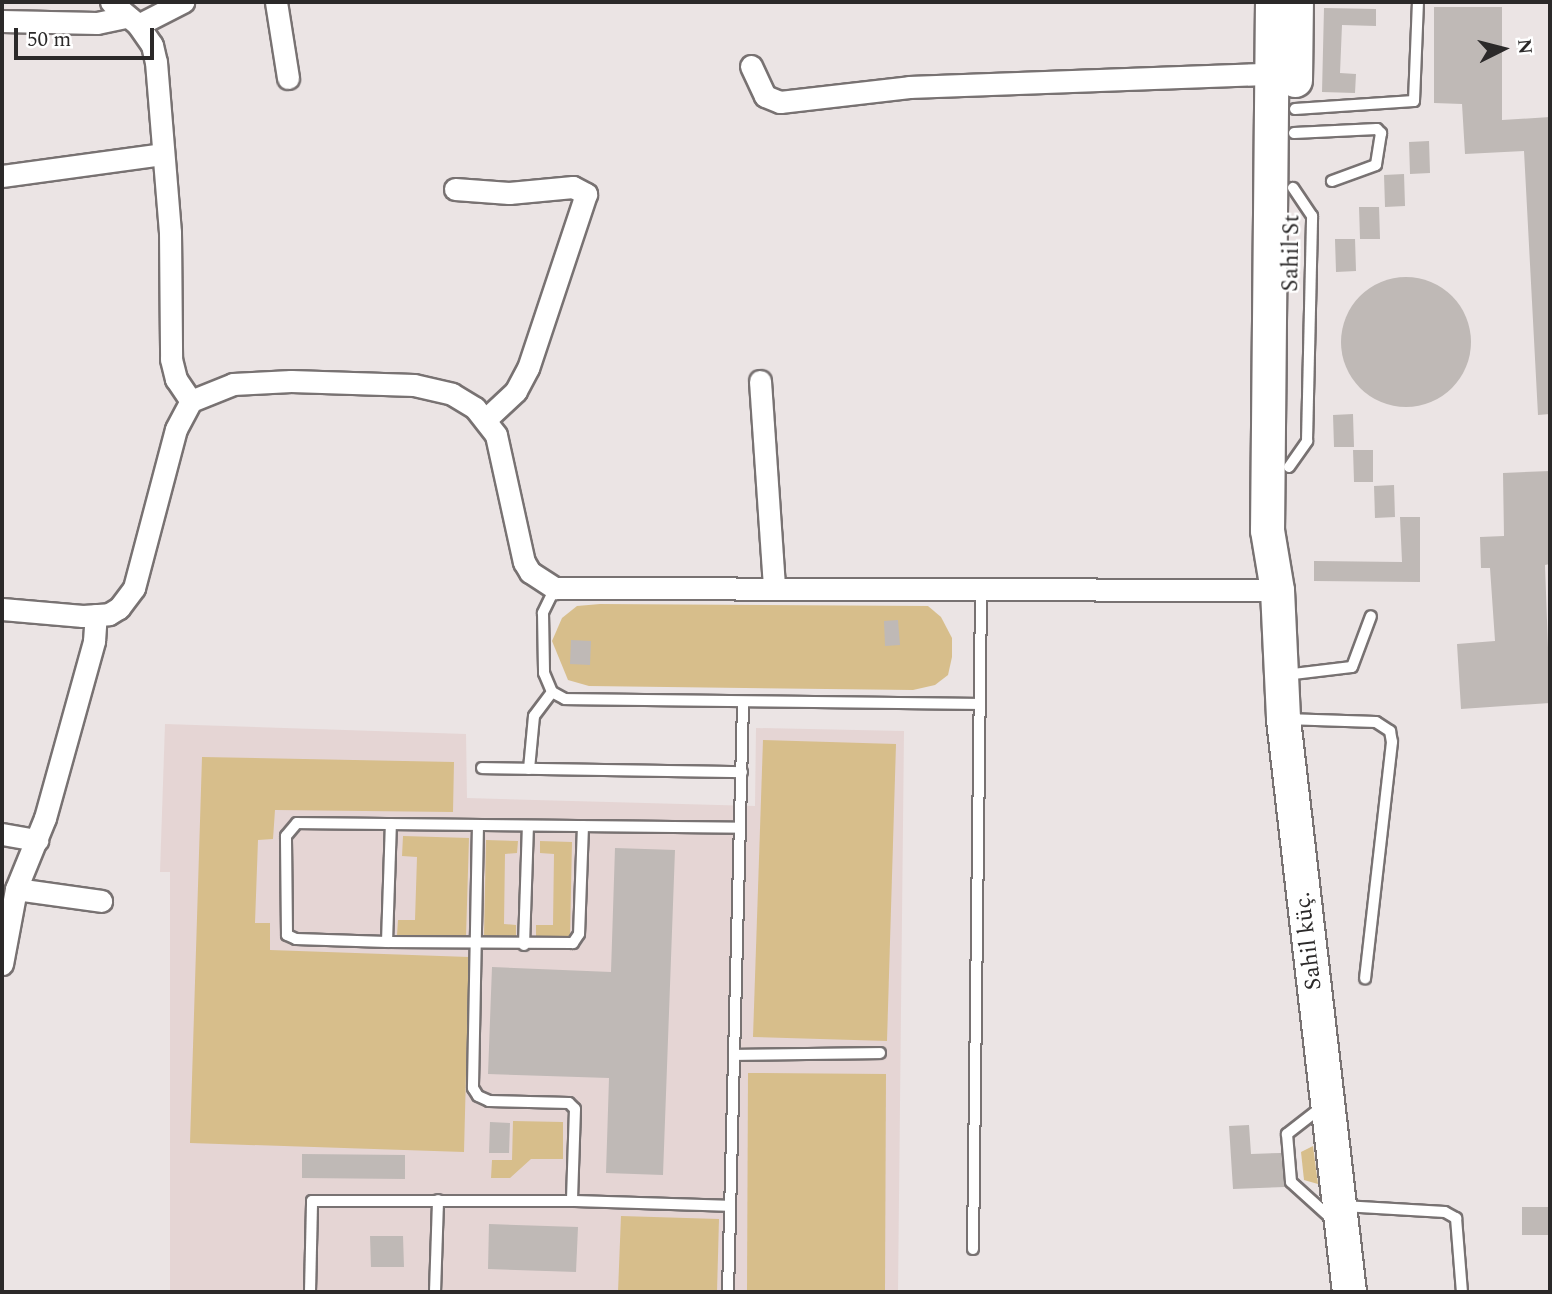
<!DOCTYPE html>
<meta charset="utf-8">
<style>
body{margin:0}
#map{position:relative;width:1552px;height:1294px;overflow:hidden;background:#ebe4e4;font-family:Spectral,serif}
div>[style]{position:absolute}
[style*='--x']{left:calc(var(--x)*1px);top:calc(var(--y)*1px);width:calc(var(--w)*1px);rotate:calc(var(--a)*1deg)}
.built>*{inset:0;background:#e5d5d4}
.green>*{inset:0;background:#d7be8b}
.building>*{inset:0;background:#bfb9b6}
.round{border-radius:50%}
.roads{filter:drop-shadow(2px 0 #787272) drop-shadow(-2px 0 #787272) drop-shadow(0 2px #787272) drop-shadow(0 -2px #787272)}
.lane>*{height:10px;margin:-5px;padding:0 5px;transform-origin:5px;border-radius:5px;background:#fff}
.street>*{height:21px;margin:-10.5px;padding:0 10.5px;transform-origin:10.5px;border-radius:10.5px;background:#fff}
.primary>*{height:33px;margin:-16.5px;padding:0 16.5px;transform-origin:16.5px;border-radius:16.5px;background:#fff}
span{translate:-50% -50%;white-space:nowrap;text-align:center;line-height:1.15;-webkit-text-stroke:5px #fff;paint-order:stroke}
.street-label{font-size:23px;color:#2b2929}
.frame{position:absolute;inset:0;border:4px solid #2b2929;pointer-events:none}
.north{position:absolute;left:1468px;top:14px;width:70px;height:70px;-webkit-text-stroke:5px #fff;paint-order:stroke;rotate:84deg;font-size:19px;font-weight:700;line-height:28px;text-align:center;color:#2b2929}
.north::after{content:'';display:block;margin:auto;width:24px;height:32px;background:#2b2929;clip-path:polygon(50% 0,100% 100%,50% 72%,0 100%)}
.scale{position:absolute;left:14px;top:28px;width:140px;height:32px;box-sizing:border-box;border:4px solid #2b2929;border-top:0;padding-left:9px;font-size:21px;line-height:24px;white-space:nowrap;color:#2b2929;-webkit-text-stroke:5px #fff;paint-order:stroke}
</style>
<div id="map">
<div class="built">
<div style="clip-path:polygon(165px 724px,466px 734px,467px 798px,755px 806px,756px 728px,904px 731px,898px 1292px,170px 1292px,170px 872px,160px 872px)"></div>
</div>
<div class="green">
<div style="clip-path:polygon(600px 604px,928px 606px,941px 617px,952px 638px,952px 657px,948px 675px,935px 685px,913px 690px,589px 686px,568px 680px,552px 641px,562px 618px,577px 606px)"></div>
<div style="clip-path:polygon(763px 740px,896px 744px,887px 1041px,753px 1037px)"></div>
<div style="clip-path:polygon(202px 757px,454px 762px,453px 812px,275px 810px,273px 839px,258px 840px,255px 923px,270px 923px,270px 950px,469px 957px,464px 1152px,190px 1143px)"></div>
<div style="clip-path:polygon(403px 836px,469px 838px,466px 937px,397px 935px,398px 920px,415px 920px,417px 857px,402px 856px)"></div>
<div style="clip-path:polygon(486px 840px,518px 841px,517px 853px,505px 854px,504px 924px,516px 925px,516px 937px,484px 936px)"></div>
<div style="clip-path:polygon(540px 841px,572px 842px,570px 939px,536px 938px,536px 925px,553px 925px,554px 854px,540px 853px)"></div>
<div style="clip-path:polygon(748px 1073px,886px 1074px,885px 1292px,747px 1292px)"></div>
<div style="clip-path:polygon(513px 1121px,563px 1122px,563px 1159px,531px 1159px,510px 1178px,491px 1178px,492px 1160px,512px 1160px)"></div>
<div style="clip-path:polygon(1313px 1146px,1318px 1184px,1304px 1180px,1301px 1152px)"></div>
<div style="clip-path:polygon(621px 1216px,719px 1219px,717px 1292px,618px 1292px)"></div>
</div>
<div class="building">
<div style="clip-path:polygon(1434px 7px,1502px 7px,1502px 120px,1550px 117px,1550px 414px,1538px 415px,1524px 151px,1465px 154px,1462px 104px,1434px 103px)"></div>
<div style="clip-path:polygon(1324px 8px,1376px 9px,1376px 26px,1342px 25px,1340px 73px,1356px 74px,1355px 93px,1322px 92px)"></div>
<div style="clip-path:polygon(1429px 141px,1430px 173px,1410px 174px,1409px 142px)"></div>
<div style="clip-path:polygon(1404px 174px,1405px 206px,1385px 207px,1384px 175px)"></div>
<div style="clip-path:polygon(1359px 207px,1379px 207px,1380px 239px,1360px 239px)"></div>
<div style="clip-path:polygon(1335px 239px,1355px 239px,1356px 271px,1336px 272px)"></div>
<div class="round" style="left:1341px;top:277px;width:130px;height:130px"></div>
<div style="clip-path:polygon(1353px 414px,1354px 447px,1334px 447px,1333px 415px)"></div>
<div style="clip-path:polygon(1353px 450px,1373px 450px,1373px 482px,1354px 482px)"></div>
<div style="clip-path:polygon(1550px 471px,1550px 564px,1545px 565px,1550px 703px,1461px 709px,1457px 644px,1495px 641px,1490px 568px,1481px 568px,1480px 537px,1504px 536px,1503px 473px)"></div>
<div style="clip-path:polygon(1394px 485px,1395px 517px,1375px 518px,1374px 486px)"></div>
<div style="clip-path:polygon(1400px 517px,1420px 517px,1420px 582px,1314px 581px,1314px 561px,1402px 562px)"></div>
<div style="clip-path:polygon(898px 620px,900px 645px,885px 646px,884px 621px)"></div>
<div style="clip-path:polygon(571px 640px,591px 641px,590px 665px,570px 664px)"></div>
<div style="clip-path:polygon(615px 848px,675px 850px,663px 1175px,606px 1173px,609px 1078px,488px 1074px,492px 967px,611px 972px)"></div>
<div style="clip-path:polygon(490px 1122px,510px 1123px,509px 1153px,489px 1153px)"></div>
<div style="clip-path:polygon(1249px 1125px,1251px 1154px,1281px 1153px,1285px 1187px,1233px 1189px,1229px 1126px)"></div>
<div style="clip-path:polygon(302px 1154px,405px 1155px,405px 1179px,302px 1178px)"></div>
<div style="clip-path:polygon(1522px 1207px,1550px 1207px,1550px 1235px,1522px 1235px)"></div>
<div style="clip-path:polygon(489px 1224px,578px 1227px,576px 1272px,488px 1269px)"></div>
<div style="clip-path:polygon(370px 1236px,403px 1236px,404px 1267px,371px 1267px)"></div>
</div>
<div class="roads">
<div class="lane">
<div style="--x:1295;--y:109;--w:119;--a:-3.8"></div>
<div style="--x:1414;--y:101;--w:99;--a:-87.7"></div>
<div style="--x:1294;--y:133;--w:83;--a:-2.8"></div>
<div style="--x:1377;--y:129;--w:6;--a:45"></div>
<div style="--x:1381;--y:133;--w:32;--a:99"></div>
<div style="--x:1376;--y:165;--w:47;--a:160"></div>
<div style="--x:1289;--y:467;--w:32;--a:-55"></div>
<div style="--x:1307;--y:441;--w:225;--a:-88.7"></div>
<div style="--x:1312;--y:216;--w:34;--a:-124"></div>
<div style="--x:555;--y:588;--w:28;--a:116"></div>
<div style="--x:543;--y:613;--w:60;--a:89"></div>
<div style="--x:544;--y:673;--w:21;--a:67"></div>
<div style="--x:552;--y:692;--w:15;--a:28"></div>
<div style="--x:565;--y:699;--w:413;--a:0.7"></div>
<div style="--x:1285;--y:675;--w:67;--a:-6.8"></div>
<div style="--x:1352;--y:667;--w:54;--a:-69.6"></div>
<div style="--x:1285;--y:719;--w:91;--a:1.9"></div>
<div style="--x:1376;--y:722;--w:17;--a:33"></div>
<div style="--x:1390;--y:731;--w:11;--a:80"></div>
<div style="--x:1392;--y:742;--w:238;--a:96.5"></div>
<div style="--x:482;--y:768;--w:260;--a:0.9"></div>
<div style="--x:529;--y:769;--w:53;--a:-84.6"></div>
<div style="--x:534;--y:716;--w:30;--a:-53"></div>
<div style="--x:478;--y:825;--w:263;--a:91.1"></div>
<div style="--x:473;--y:1088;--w:9;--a:58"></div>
<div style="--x:478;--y:1096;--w:12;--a:24"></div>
<div style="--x:489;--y:1101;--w:80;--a:1.4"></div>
<div style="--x:569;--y:1103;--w:8;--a:45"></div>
<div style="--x:575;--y:1109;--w:92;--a:91.9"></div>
<div style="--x:572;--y:1201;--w:158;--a:1.8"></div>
<div style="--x:583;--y:826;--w:108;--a:92.1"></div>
<div style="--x:579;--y:934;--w:11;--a:124"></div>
<div style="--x:573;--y:943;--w:186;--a:-179.7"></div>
<div style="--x:387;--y:942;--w:91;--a:-178.1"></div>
<div style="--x:296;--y:939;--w:10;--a:-156"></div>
<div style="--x:287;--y:935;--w:99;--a:-90.6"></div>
<div style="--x:286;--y:836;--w:17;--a:-50"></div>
<div style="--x:297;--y:823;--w:443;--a:0.6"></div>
<div style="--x:387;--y:942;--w:118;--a:-88.1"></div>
<div style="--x:524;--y:945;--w:119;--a:-88.1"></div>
<div style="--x:734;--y:1055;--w:146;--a:-0.8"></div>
<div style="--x:1323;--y:1106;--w:46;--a:142.1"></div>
<div style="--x:1287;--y:1134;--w:48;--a:85.2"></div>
<div style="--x:1291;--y:1182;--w:57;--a:42.1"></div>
<div style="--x:1343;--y:1206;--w:102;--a:3.4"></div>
<div style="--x:1445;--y:1212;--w:13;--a:29"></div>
<div style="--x:1456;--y:1218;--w:74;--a:85.4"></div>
<div style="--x:973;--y:1249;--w:659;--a:-89.3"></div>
<div style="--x:310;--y:1292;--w:91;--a:-88.7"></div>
<div style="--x:312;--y:1201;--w:260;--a:0"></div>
<div style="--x:435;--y:1292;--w:92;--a:-88.1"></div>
<div style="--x:728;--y:1292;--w:588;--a:-88.54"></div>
</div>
<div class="street">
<div style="--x:111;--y:2;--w:35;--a:40"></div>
<div style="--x:138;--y:25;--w:24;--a:55"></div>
<div style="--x:152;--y:45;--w:17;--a:77"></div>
<div style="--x:156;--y:62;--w:171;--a:85.3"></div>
<div style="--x:170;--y:232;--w:127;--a:89.5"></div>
<div style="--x:171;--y:359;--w:21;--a:76"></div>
<div style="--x:176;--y:379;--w:27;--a:56"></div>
<div style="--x:276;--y:2;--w:77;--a:81"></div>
<div style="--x:2;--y:21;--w:95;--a:1.2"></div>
<div style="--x:97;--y:23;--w:29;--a:-12"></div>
<div style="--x:138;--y:25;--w:51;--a:-27.1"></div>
<div style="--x:751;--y:66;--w:33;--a:65"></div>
<div style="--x:765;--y:96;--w:16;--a:22"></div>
<div style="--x:780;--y:102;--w:130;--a:-6.6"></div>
<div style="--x:909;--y:87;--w:363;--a:-2.1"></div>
<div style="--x:2;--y:176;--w:162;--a:-7.8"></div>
<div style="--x:455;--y:189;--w:54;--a:4.2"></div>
<div style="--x:509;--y:193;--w:64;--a:-5.4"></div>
<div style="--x:573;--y:187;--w:15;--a:28"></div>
<div style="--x:586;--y:194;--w:183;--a:108.4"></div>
<div style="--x:528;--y:368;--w:26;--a:118"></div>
<div style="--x:516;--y:391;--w:41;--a:137"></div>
<div style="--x:760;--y:381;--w:205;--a:86.1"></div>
<div style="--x:2;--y:609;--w:81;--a:4.9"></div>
<div style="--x:83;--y:616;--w:26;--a:-4"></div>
<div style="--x:109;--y:614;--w:12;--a:-31"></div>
<div style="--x:119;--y:608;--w:25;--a:-53"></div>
<div style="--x:134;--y:588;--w:164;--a:-75.2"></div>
<div style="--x:176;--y:429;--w:32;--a:-62"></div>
<div style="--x:191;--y:401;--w:45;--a:-22"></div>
<div style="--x:233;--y:384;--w:58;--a:-3"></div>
<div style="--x:291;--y:381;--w:123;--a:1.9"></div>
<div style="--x:414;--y:385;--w:39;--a:13"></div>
<div style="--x:452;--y:394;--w:27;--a:31"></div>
<div style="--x:475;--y:408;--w:34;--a:52"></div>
<div style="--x:496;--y:435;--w:130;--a:77.6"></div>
<div style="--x:524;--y:562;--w:12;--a:59"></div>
<div style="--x:530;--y:572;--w:30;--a:33"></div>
<div style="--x:555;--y:588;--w:722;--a:0.16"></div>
<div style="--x:2;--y:834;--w:36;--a:10"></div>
<div style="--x:16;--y:889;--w:86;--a:8"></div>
<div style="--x:2;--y:964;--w:76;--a:-79.4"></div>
<div style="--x:16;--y:889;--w:77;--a:-67.8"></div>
<div style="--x:45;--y:818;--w:184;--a:-74.5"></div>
<div style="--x:94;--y:641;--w:26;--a:-86"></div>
</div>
<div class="primary">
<div style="--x:1272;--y:2;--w:528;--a:90.54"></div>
<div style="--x:1267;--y:530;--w:61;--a:80.5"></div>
<div style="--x:1277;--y:590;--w:129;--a:87.3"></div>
<div style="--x:1283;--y:719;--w:577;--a:83.43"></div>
<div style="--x:1295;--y:80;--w:78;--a:-89.3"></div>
</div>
</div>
<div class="street-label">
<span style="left:1292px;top:253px;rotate:-89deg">Sahil St</span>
<span style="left:1309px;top:941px;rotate:-97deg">Sahil küç.</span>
</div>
<div class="frame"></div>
<div class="north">N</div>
<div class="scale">50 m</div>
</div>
